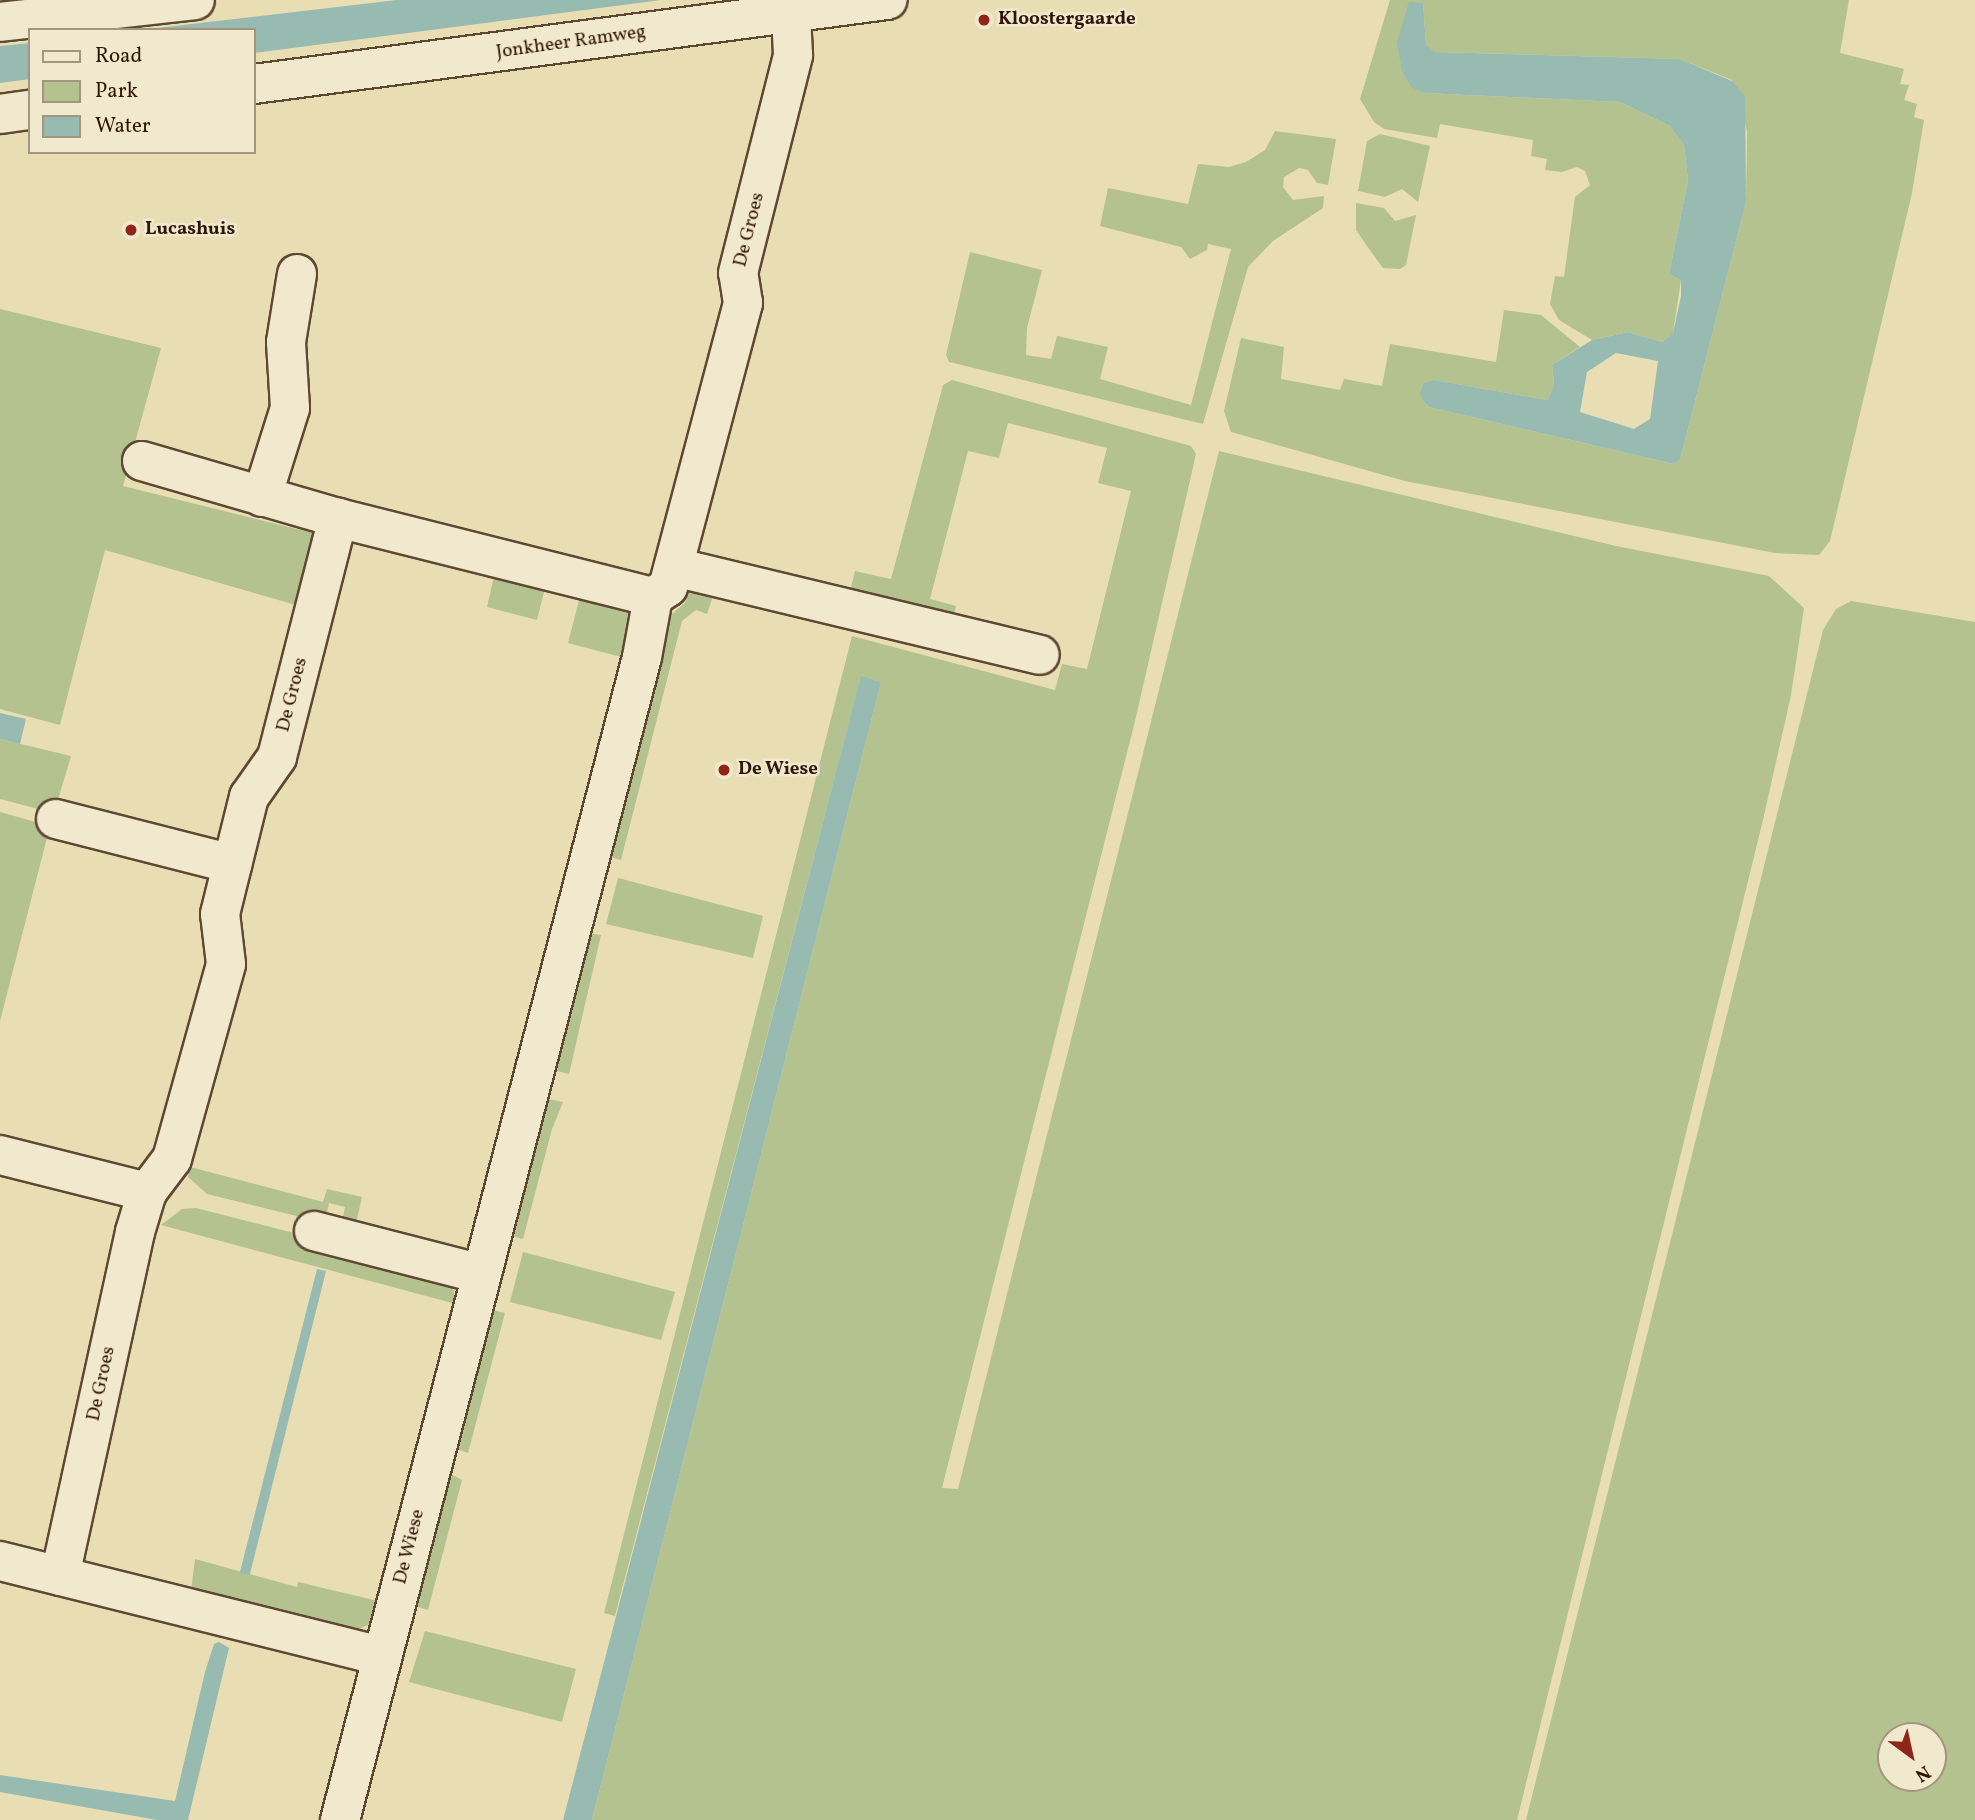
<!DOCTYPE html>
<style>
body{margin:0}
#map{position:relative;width:1975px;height:1820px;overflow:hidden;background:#e9ddb4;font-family:Vollkorn,serif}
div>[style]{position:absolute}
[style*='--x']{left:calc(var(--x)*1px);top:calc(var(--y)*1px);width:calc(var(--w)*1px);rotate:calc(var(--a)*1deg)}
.green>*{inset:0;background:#b4c28f}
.water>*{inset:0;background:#97bbb0}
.roads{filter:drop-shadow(2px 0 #5f4832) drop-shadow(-2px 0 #5f4832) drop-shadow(0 2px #5f4832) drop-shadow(0 -2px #5f4832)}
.minor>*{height:38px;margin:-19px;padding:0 19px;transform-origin:19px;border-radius:19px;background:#f1e9ce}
.dots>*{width:19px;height:19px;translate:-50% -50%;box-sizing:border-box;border:4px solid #f1e9ce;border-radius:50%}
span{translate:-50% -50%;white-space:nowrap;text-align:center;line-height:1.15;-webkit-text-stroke:5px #f1e9ce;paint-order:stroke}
.poi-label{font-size:19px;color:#311607;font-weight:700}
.left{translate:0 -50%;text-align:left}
.street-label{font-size:19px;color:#311607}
.legend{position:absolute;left:28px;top:28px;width:228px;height:126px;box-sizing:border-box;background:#f1e9ce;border:2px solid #a4957e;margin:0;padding:9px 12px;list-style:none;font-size:21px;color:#311607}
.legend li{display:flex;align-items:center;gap:14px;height:35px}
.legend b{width:35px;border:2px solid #a4957e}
.north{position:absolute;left:1877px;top:1722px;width:70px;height:70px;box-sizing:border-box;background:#f1e9ce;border:2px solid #a4957e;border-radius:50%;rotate:147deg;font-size:19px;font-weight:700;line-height:28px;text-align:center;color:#311607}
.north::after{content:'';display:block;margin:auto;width:24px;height:32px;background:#8f2418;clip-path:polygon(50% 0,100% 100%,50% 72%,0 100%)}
</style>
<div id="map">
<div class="green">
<div style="clip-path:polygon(1390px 0,1849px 0,1840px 53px,1904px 69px,1900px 84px,1909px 85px,1904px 100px,1917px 104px,1914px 117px,1924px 120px,1912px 193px,1830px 541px,1819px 555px,1775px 553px,1405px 481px,1231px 432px,1224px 411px,1241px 338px,1284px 347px,1281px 379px,1340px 390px,1344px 379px,1382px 386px,1390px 344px,1496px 362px,1504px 310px,1541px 315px,1580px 347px,1552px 365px,1554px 384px,1548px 400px,1434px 380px,1423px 401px,1429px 407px,1674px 464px,1680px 460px,1746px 202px,1747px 131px,1732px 80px,1680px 59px,1435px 52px,1426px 46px,1423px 3px,1424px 93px,1620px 102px,1670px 126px,1684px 145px,1688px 181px,1669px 274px,1681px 280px,1673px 333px,1662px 342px,1628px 332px,1592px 340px,1559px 320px,1550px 304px,1555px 276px,1564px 277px,1575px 197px,1590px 185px,1585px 171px,1577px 167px,1562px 172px,1545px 170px,1547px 159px,1531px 156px,1533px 140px,1440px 124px,1437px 138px,1384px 129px,1374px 122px,1360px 99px)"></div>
<div style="clip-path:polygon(1275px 131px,1336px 139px,1328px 185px,1317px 183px,1308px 170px,1299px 168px,1284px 177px,1283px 187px,1293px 200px,1324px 196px,1323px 208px,1273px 241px,1248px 267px,1203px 424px,949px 362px,946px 355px,970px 252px,1042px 270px,1027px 328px,1026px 355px,1051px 359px,1057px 336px,1108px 347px,1100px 379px,1191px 405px,1231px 249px,1208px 244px,1207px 250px,1190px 259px,1181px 247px,1100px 226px,1108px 188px,1188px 204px,1198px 164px,1229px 167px,1246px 162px,1265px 150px)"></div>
<div style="clip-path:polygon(1380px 134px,1430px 146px,1418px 202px,1402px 189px,1385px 197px,1358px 191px,1367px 141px)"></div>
<div style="clip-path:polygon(1356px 203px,1384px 208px,1395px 221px,1416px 215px,1406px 265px,1400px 269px,1383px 268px,1367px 246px,1356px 230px)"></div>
<div style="clip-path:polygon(0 309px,161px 348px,123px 486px,321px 535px,303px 607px,105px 550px,60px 725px,0 709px)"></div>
<div style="clip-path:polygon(952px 380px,1191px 446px,1196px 454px,1136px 717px,942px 1488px,958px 1489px,1219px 451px,1616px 546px,1769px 576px,1804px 608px,1791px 695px,1763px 820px,1517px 1820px,592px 1820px,881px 682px,861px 677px,615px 1616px,604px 1613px,852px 636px,1055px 690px,1062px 664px,1087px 669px,1131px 491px,1098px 483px,1107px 448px,1008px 423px,999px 458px,968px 451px,930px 599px,956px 606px,954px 615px,850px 592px,855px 571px,891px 579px,943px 385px)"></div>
<div style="clip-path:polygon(497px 563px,548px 576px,537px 620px,487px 607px)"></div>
<div style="clip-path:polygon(690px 589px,714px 593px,707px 614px,696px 610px,682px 621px,621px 860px,604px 855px,665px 620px,685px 603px)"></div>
<div style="clip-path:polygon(579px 600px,636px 614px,625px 658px,568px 643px)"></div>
<div style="clip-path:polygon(evenodd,1851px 601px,1975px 622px,1975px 1820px,1526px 1820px,1823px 630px,1836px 609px,1851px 601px,1891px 1736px,1933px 1736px,1933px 1778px,1891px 1778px,1891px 1736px)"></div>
<div style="clip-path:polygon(0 739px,71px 756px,54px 813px,0 799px)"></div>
<div style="clip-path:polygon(0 812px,50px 826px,0 1021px)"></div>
<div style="clip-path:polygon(618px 878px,763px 916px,753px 958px,606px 924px)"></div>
<div style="clip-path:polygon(588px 933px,601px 935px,569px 1074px,557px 1071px,552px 1063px)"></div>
<div style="clip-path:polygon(548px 1099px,563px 1102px,552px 1129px,523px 1239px,507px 1235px,542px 1103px)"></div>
<div style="clip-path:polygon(190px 1167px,323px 1202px,327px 1189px,362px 1197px,355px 1228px,341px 1225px,345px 1207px,329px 1203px,325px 1223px,207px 1194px,188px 1177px)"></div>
<div style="clip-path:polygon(196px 1208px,314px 1238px,444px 1280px,453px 1288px,456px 1304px,161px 1225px,182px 1209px)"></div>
<div style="clip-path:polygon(523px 1252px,675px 1292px,661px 1340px,510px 1302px)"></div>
<div style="clip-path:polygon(492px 1310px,505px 1313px,468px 1453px,454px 1448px)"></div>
<div style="clip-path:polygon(451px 1474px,462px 1480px,428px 1610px,412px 1605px)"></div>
<div style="clip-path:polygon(195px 1559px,297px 1587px,298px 1582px,382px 1602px,375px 1622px,351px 1632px,191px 1591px)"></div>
<div style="clip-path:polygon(425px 1631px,576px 1669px,562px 1722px,409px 1682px)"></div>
</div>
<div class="water">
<div style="clip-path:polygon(397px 0,661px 0,254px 53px,254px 30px,140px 30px)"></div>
<div style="clip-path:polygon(evenodd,1409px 2px,1423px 3px,1426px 45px,1435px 52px,1680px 59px,1732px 81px,1745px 96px,1746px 202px,1680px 460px,1674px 464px,1429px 407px,1423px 401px,1420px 393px,1424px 383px,1434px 380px,1548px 400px,1554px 384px,1552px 365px,1592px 340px,1628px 332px,1662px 342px,1673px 333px,1681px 296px,1681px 280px,1669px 274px,1688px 181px,1684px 145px,1670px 126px,1620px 102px,1424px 93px,1411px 87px,1402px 71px,1397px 42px,1409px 2px,1616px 353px,1658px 361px,1650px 419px,1634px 429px,1580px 412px,1587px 372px,1616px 353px)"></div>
<div style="clip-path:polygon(30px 43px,30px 79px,0 83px,0 46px)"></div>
<div style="clip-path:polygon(861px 676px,881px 682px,592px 1820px,563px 1820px)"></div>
<div style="clip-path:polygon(0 713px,26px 719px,20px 744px,0 739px)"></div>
<div style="clip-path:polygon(317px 1269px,326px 1271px,250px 1574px,243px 1574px,240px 1572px)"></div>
<div style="clip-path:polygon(219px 1642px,229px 1648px,188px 1820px,157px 1820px,0 1792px,0 1775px,175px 1801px,205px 1672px,214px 1644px)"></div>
</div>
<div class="roads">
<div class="minor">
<div style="--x:0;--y:22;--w:196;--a:-6.4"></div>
<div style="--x:254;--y:84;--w:639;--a:-7.56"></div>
<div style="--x:0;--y:114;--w:30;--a:-8"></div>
<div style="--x:142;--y:461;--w:204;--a:16.2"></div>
<div style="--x:338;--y:518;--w:325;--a:14.1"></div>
<div style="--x:653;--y:597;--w:18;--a:-34"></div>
<div style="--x:668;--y:587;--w:294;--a:-75.2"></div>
<div style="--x:743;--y:303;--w:30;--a:-99"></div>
<div style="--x:738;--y:273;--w:225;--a:-75.8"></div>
<div style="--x:793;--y:55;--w:41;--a:-92.8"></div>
<div style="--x:262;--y:497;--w:93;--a:-72.5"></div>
<div style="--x:290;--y:408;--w:66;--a:-93.5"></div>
<div style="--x:286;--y:342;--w:69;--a:-80.8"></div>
<div style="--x:674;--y:567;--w:376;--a:13.5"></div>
<div style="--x:56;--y:819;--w:182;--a:14.3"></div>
<div style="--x:0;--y:1155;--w:152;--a:14.1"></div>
<div style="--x:314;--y:1231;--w:173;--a:14.4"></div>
<div style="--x:482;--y:1274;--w:637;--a:-75.46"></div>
<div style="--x:642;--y:657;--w:61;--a:-79.6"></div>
<div style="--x:0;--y:1561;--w:394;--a:14"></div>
<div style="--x:60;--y:1576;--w:352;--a:-77.7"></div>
<div style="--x:135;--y:1232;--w:42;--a:-73.3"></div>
<div style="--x:147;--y:1192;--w:41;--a:-52.9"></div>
<div style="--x:172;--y:1159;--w:202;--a:-74.5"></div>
<div style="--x:226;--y:964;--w:50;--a:-96.8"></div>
<div style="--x:220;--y:914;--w:121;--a:-76.1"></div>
<div style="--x:249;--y:797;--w:49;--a:-55"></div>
<div style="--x:277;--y:757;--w:247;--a:-75.7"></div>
<div style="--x:340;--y:1820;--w:564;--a:-75.42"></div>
</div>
</div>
<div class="dots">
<div style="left:984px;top:20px;background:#8f2418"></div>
<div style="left:131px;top:230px;background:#8f2418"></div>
<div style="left:724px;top:770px;background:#8f2418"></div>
</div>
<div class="poi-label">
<span class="left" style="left:998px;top:20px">Kloostergaarde</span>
<span class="left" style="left:145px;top:230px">Lucashuis</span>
<span class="left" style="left:738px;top:770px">De Wiese</span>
</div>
<div class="street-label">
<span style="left:571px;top:43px;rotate:-8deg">Jonkheer Ramweg</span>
<span style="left:750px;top:230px;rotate:-76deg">De Groes</span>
<span style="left:293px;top:695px;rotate:-76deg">De Groes</span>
<span style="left:102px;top:1384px;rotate:-78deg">De Groes</span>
<span style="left:410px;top:1547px;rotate:-76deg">De Wiese</span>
</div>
<ul class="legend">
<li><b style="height:9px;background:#f1e9ce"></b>Road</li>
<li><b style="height:19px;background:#b4c28f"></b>Park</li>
<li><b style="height:19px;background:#97bbb0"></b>Water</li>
</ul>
<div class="north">N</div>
</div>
